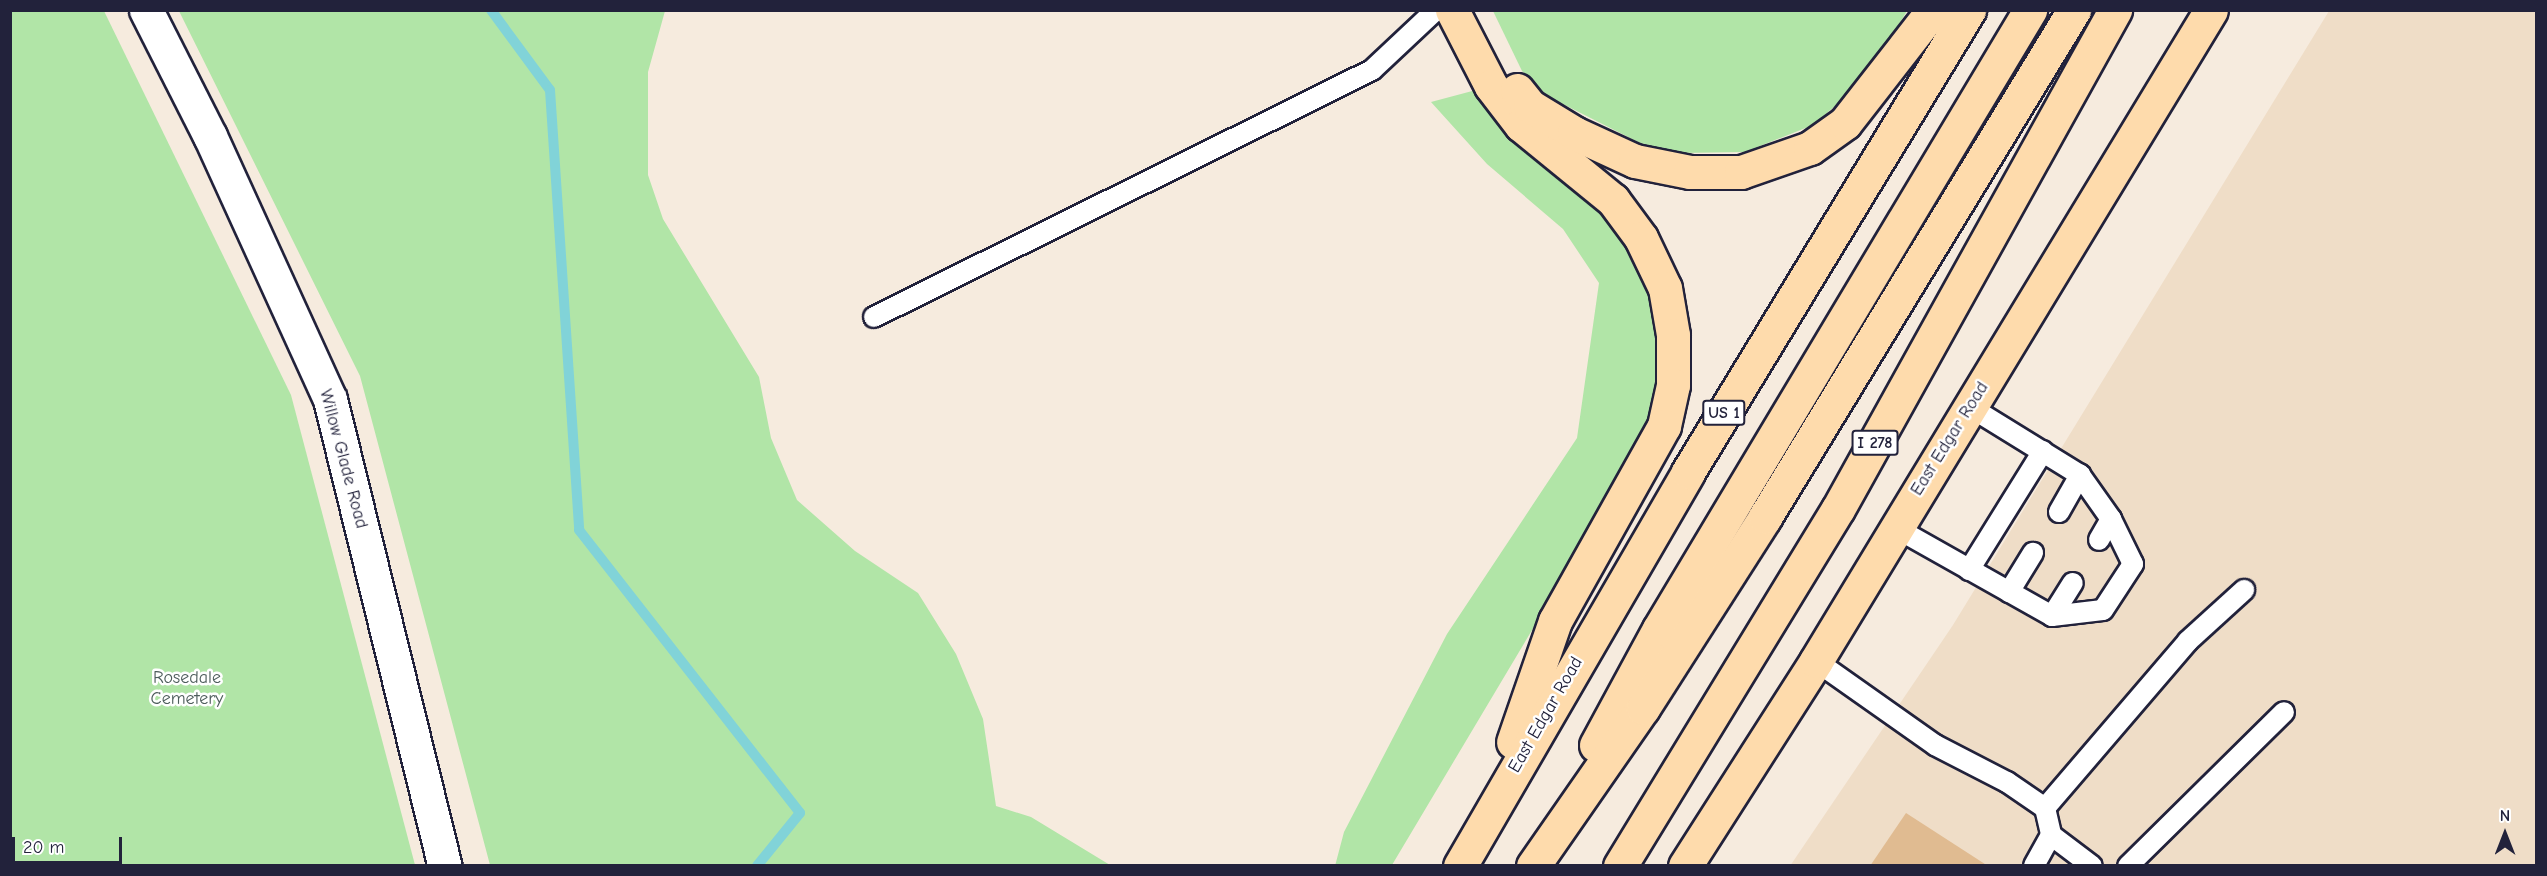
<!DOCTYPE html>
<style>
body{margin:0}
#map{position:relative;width:2547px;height:876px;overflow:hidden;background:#f6ebde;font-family:"Comic Neue",sans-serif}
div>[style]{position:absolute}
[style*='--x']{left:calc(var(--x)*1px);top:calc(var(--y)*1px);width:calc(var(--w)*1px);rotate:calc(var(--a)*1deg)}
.built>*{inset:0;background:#efddc7}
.green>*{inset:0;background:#b1e5a7}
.stream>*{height:10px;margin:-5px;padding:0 5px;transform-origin:5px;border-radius:5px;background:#81d3d8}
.building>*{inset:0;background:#e0bb91}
.roads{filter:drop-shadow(2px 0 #22223b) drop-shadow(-2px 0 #22223b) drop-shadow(0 2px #22223b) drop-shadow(0 -2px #22223b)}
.lane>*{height:20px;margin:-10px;padding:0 10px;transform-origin:10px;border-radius:10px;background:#fff}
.street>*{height:33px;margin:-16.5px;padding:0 16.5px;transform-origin:16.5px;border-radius:16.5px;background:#fff}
.highway>*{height:33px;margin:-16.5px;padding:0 16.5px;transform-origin:16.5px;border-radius:16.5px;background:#fedbac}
span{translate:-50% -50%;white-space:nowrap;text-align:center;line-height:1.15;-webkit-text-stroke:5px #fff;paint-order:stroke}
.shield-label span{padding:2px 4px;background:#fff;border:2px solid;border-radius:4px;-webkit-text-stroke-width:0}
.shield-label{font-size:16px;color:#22223b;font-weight:700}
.street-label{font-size:18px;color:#22223b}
.park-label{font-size:18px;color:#4d5c5b}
.frame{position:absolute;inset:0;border:12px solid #22223b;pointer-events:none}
.north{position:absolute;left:2475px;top:804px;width:60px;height:60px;-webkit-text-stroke:4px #fff;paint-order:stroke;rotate:0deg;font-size:16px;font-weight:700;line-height:24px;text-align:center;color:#22223b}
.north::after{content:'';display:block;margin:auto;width:21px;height:27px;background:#22223b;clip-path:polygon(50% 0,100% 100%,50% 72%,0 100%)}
.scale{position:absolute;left:12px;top:837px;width:110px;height:27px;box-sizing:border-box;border:3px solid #22223b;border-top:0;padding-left:8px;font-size:18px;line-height:21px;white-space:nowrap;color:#22223b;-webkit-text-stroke:4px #fff;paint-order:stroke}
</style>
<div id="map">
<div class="built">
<div style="clip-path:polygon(2329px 11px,2536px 11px,2536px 865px,1790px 866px,1953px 625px)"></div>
</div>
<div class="green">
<div style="clip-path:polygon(10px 11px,104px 11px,291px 395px,415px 865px,11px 865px)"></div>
<div style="clip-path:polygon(179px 11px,665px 11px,648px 72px,648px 175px,663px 219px,759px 377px,771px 438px,797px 500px,855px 551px,918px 593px,956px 654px,983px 719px,996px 806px,1031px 817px,1110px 865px,490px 865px,360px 376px)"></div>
<div style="clip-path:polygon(1493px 11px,1907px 11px,1865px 80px,1813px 125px,1745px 152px,1679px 153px,1640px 143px,1545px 95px,1522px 71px)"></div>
<div style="clip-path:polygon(1491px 86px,1654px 263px,1661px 379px,1643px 444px,1392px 865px,1335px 866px,1344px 832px,1447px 634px,1577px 438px,1599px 283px,1563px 229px,1487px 164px,1431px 102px)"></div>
</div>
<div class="stream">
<div style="--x:491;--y:10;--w:99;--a:53.6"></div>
<div style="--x:550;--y:90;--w:441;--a:86.2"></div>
<div style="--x:579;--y:530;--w:359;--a:52"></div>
<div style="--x:800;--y:813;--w:68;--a:129.1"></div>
</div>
<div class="building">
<div style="clip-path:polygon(1906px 813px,1988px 866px,1870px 866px)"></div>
</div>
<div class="roads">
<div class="lane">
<div style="--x:874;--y:317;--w:556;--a:-26.38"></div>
<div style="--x:1372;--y:70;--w:88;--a:-43.2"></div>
<div style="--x:1970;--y:407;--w:129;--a:31.7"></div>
<div style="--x:2080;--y:475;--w:54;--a:54.8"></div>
<div style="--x:2111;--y:519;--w:24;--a:120"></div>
<div style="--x:2059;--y:512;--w:43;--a:-60.4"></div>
<div style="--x:1896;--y:528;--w:179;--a:29.4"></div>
<div style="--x:2052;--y:616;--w:39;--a:-58"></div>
<div style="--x:1969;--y:570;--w:140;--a:-58.1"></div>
<div style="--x:2009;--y:592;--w:46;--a:-58.4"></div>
<div style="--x:2052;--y:616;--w:51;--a:-6.7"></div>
<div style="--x:2103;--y:610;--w:55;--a:-56.9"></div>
<div style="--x:2133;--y:564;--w:50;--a:-116.1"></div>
<div style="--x:1816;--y:661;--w:146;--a:35.2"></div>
<div style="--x:1935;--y:745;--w:81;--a:27.2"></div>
<div style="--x:2007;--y:782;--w:46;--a:34.4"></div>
<div style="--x:2045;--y:808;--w:28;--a:77"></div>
<div style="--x:2051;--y:835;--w:35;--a:119"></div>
<div style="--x:2045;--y:808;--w:220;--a:-49.4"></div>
<div style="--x:2188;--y:641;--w:76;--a:-42.3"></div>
<div style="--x:2051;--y:835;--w:51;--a:37.1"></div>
<div style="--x:2128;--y:866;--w:219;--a:-44.6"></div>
</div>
<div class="street">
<div style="--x:146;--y:10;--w:141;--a:63.1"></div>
<div style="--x:210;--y:136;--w:289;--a:65.5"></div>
<div style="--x:330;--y:399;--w:481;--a:76.2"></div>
</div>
<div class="highway">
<div style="--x:1452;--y:10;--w:85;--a:62.8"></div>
<div style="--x:1491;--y:86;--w:49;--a:52.4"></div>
<div style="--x:1521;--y:125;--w:119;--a:39.2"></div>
<div style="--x:1613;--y:200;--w:47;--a:53.6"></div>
<div style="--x:1641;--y:238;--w:55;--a:64.4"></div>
<div style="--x:1665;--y:288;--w:48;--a:80.3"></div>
<div style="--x:1673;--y:335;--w:50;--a:90"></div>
<div style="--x:1673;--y:385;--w:42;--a:102.4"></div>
<div style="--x:1664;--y:426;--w:223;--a:119.2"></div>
<div style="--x:1555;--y:621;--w:128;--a:109.1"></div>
<div style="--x:1517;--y:90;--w:21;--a:51"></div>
<div style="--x:1530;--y:106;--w:52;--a:31.5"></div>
<div style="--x:1574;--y:133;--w:67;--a:24.7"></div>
<div style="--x:1635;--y:161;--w:56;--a:11.3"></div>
<div style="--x:1690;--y:172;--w:51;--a:0"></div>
<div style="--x:1741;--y:172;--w:73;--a:-19.2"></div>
<div style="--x:1810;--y:148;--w:43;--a:-35.5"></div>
<div style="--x:1845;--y:123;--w:143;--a:-52.1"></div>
<div style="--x:1596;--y:745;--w:132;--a:-61.5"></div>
<div style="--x:1659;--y:629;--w:722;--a:-59.06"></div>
<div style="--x:1460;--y:866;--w:455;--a:-59.9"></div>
<div style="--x:1688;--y:472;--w:541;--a:-58.69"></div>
<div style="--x:1533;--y:866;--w:193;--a:-55.2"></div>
<div style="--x:1643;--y:708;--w:227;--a:-57.4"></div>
<div style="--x:1765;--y:517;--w:594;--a:-58.64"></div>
<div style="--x:1620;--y:866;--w:418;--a:-58.6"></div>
<div style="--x:1838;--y:509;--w:571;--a:-60.96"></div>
<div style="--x:1685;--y:866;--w:243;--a:-57.4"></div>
<div style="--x:1816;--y:661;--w:761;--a:-58.75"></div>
</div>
</div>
<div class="shield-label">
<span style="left:1724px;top:413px">US 1</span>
<span style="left:1875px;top:443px">I 278</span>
</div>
<div class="street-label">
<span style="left:1950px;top:439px;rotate:-58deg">East Edgar Road</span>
<span style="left:343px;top:459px;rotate:75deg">Willow Glade Road</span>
<span style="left:1546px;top:715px;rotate:-60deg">East Edgar Road</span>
</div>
<div class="park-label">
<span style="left:187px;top:689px">Rosedale<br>Cemetery</span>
</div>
<div class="frame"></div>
<div class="north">N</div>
<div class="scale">20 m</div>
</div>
